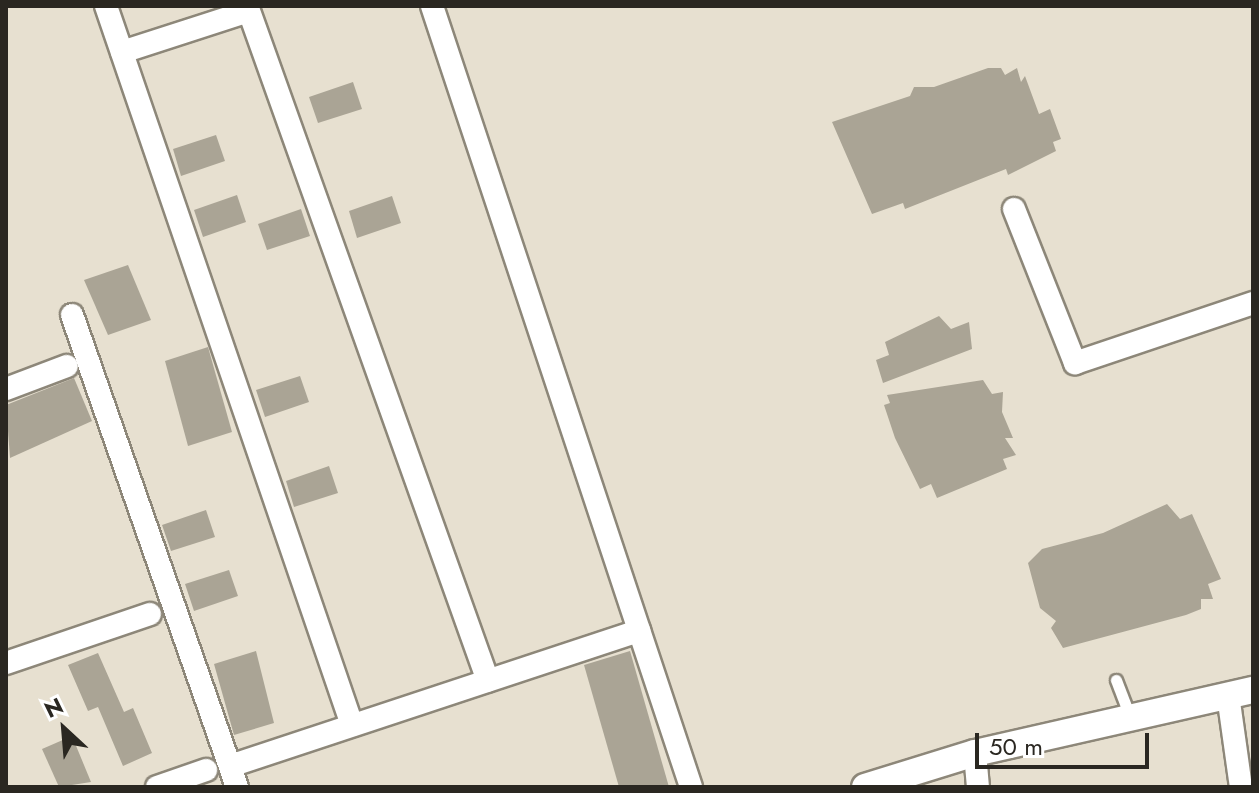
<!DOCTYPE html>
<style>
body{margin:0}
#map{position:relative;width:1259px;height:793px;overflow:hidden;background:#e7e0d0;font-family:Jost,sans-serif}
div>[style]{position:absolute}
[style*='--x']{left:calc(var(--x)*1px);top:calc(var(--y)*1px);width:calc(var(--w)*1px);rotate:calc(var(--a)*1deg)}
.building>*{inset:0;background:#aaa495}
.roads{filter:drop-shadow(2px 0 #8d8779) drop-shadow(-2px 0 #8d8779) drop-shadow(0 2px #8d8779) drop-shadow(0 -2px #8d8779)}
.service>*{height:11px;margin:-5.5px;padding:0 5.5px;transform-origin:5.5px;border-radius:5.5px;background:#fff}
.minor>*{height:22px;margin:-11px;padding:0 11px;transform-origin:11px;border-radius:11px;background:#fff}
.tertiary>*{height:26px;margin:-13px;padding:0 13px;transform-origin:13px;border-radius:13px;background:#fff}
span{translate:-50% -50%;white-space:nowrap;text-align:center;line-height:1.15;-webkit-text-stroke:7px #fff;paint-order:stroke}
.frame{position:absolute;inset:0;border:8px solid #2a2721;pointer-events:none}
.north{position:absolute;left:24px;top:689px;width:80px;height:80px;-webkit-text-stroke:6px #fff;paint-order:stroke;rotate:334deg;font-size:22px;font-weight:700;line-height:32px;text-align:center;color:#2a2721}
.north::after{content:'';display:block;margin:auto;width:28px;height:36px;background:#2a2721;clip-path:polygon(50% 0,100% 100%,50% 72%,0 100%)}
.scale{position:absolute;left:975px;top:733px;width:174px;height:36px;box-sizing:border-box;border:4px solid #2a2721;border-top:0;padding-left:10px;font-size:24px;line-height:28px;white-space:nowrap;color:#2a2721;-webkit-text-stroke:6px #fff;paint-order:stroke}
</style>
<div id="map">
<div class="building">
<div style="clip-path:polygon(988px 68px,1001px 68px,1005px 75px,1017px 68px,1021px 82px,1025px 76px,1039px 114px,1050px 109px,1061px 139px,1053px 142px,1056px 151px,1008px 175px,1006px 169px,905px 209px,903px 203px,872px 214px,832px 122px,910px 96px,914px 87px,934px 87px)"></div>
<div style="clip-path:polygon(353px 82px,362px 109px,318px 123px,309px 97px)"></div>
<div style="clip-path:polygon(216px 135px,225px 161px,181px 176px,173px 149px)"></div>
<div style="clip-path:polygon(237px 195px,246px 222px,203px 237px,194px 210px)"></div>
<div style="clip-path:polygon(392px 196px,401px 223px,357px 238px,349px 211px)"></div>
<div style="clip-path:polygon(301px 209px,310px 236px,267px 250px,258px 224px)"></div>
<div style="clip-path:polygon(128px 265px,151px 320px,108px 335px,84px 280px)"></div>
<div style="clip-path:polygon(939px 316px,951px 329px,969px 322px,972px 349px,883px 383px,876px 360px,889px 355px,885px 342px)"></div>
<div style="clip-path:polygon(208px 347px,232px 432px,188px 446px,165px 361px)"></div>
<div style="clip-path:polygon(300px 376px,309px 402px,265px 417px,256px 390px)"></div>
<div style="clip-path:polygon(74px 378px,92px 421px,10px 458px,6px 405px)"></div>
<div style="clip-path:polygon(983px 380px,992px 394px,1003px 392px,1002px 412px,1013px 438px,1005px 438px,1016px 455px,1003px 459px,1007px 469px,937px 498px,931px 484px,920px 489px,895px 438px,884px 405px,890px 403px,887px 395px)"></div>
<div style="clip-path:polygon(329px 466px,338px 493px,294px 507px,286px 481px)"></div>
<div style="clip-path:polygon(1167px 504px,1180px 519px,1192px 514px,1221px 579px,1208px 584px,1213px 599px,1201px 599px,1201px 609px,1186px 615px,1063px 648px,1051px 628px,1056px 621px,1040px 608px,1028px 563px,1042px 549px,1103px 533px)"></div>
<div style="clip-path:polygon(206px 510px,215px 537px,171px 551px,162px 525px)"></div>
<div style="clip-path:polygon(229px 570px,238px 596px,194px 611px,185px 584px)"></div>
<div style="clip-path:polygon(256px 651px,274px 723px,234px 735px,214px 664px)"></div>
<div style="clip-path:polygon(630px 651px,669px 787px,619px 787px,584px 665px)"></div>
<div style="clip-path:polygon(98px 653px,124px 712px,133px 708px,152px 753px,123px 766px,98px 707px,88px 711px,68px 665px)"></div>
<div style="clip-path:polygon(72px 736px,91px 782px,59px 787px,42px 749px)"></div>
</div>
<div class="roads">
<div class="service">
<div style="--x:1116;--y:680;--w:40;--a:69"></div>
</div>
<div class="minor">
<div style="--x:106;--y:6;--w:760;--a:71.11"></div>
<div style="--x:432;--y:6;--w:823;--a:71.65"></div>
<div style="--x:122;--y:52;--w:133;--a:-17.9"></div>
<div style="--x:249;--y:11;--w:711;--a:70.37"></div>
<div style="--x:1014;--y:209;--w:166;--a:68.4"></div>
<div style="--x:1075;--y:363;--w:188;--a:-18.6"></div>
<div style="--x:72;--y:315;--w:500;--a:70.73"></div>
<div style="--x:6;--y:389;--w:65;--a:-20.7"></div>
<div style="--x:6;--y:663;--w:152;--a:-18.8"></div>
<div style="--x:1228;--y:695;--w:93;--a:82"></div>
<div style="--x:975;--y:753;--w:34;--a:85"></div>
<div style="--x:230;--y:766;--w:431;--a:-18.3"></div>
<div style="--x:157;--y:787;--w:52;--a:-19.1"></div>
</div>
<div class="tertiary">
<div style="--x:865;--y:787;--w:115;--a:-17.2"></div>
<div style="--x:975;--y:753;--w:285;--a:-12.8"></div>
</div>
</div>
<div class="frame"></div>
<div class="north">N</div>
<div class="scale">50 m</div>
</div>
